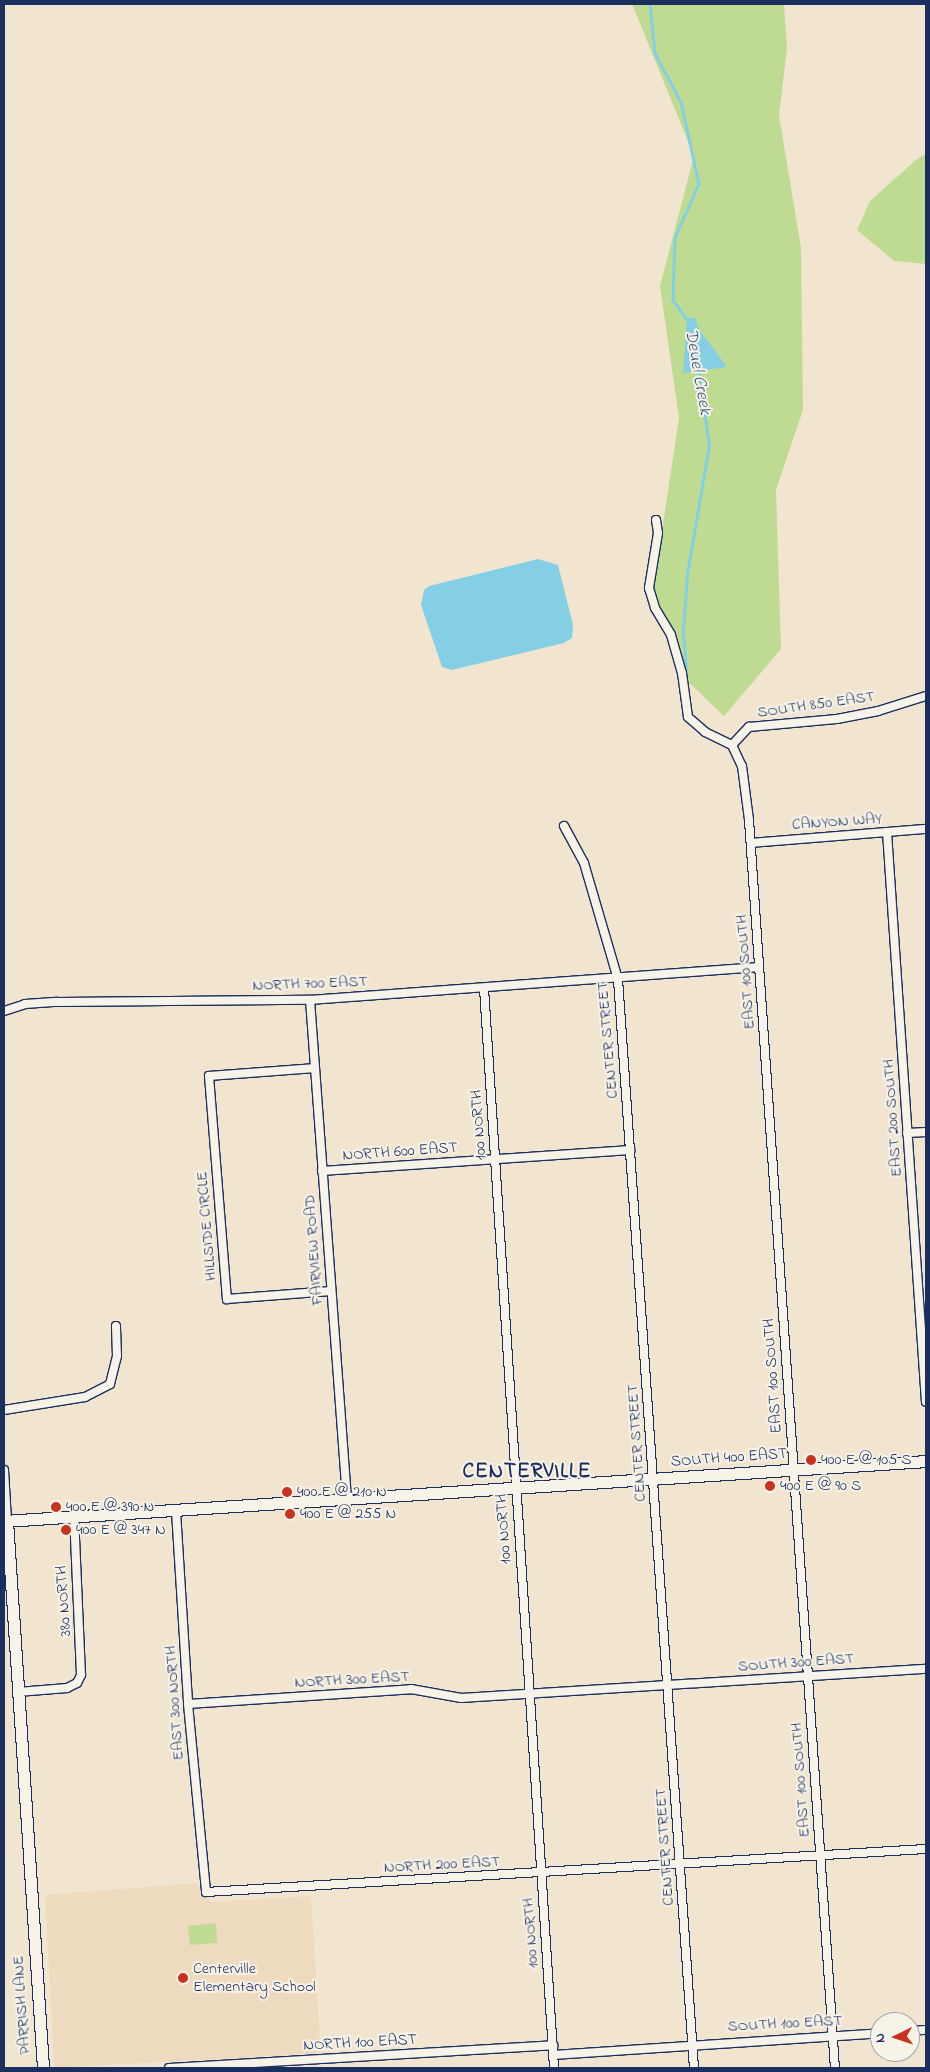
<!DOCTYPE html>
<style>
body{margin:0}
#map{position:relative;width:930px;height:2072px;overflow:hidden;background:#f2e5d0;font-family:"Indie Flower",sans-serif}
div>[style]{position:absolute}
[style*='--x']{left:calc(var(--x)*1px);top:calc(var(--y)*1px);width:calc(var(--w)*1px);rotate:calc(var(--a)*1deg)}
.built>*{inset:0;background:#eedbbf}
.green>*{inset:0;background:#bfdb92}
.water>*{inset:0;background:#84cfe4}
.stream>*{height:2.5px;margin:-1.25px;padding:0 1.25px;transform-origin:1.25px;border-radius:1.25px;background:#84cfe4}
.roads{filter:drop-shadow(1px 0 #1b2f5e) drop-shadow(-1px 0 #1b2f5e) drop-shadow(0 1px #1b2f5e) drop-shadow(0 -1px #1b2f5e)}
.street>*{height:8px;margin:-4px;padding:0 4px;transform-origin:4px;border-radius:4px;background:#f7f3e8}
.secondary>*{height:11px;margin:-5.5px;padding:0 5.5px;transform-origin:5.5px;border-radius:5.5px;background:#f7f3e8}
.dots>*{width:14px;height:14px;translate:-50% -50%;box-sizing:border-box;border:2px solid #f7f3e8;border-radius:50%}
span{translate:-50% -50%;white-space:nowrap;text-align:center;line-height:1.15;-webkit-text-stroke:4px #f7f3e8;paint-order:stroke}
.street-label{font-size:16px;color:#1b2f5e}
.poi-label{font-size:16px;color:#1b2f5e}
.left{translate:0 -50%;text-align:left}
.water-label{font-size:18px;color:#355780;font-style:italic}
.district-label{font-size:21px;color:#1b2f5e;font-weight:700;letter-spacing:1px}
.frame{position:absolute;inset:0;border:5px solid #1b2f5e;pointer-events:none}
.north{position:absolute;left:870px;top:2012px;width:50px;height:50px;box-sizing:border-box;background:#f7f3e8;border:1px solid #9fa5b1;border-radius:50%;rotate:266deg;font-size:14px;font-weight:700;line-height:20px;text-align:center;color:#1b2f5e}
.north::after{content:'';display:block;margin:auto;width:18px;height:22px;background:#c8321e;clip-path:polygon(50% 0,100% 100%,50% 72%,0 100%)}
</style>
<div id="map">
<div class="built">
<div style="clip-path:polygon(196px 1883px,211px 1902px,311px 1896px,321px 2053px,54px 2068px,45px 1895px)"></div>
</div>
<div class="green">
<div style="clip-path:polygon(632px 4px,784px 4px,787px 48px,779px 115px,801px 248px,803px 410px,776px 490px,781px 649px,724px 716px,681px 675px,652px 597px,679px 418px,660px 286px,694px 156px)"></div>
<div style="clip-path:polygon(926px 154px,926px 264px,894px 261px,857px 230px,870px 201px,917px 159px)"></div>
<div style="clip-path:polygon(216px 1923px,217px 1943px,190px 1945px,188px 1926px)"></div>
</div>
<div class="water">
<div style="clip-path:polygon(687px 318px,695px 318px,699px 329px,727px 367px,683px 373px)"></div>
<div style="clip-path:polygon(538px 559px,558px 565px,573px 625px,572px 638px,564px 643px,452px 670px,442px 667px,421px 605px,424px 590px,429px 586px)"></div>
</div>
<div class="stream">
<div style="--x:650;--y:4;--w:49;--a:84.2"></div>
<div style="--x:655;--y:53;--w:55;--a:62"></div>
<div style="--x:681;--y:102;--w:84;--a:77.6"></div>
<div style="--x:699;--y:184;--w:59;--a:114"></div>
<div style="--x:675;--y:238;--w:62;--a:91.8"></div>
<div style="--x:673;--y:300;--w:26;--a:54"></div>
<div style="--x:686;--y:668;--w:37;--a:-95"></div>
<div style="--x:683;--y:631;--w:57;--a:-86"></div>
<div style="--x:687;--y:574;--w:131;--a:-80.3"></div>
<div style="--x:709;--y:445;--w:79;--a:-98"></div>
</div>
<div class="roads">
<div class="street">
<div style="--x:656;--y:520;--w:13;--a:81"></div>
<div style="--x:658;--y:533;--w:56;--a:99.3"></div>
<div style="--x:649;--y:588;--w:21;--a:73"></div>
<div style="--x:655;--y:608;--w:31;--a:59"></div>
<div style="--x:671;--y:635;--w:40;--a:74"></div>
<div style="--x:682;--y:673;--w:44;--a:82.2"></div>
<div style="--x:688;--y:717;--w:23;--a:41"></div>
<div style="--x:705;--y:732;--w:30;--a:26"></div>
<div style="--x:732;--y:745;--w:23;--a:65"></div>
<div style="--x:742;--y:766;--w:54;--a:82.6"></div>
<div style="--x:749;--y:820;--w:1251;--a:86.06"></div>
<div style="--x:732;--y:745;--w:25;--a:-47"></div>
<div style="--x:749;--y:727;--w:88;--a:-5.2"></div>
<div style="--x:837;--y:719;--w:42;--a:-11"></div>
<div style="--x:878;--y:711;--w:50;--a:-17.4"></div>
<div style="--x:564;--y:826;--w:42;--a:61.6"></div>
<div style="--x:584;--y:863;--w:121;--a:73.7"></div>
<div style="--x:618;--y:979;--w:1092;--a:86.01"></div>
<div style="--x:887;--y:832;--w:571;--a:86.09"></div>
<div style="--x:751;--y:843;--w:176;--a:-4.6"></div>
<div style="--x:484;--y:988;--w:1082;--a:86.29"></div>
<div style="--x:310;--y:1000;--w:500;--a:85.76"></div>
<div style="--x:4;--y:1011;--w:22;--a:-18"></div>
<div style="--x:25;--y:1004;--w:32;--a:-4"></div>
<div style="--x:57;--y:1002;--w:253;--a:-0.5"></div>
<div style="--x:310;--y:1000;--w:450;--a:-4.2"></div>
<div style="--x:315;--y:1068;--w:106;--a:175.7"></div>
<div style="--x:209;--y:1076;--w:224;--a:85.4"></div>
<div style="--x:227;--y:1299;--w:104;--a:-4.4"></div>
<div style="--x:907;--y:1133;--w:19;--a:-3"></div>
<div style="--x:322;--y:1171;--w:309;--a:-3.9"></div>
<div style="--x:4;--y:1410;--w:82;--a:-9.1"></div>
<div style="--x:85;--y:1397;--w:28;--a:-27"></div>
<div style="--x:110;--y:1384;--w:29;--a:-76"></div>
<div style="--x:117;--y:1356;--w:30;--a:-92"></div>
<div style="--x:4;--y:1470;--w:51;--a:86.6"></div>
<div style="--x:176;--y:1511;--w:193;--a:86.4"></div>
<div style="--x:188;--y:1704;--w:189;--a:84.5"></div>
<div style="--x:206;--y:1892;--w:721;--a:-3.42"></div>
<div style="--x:18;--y:1692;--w:49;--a:-4.7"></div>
<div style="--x:67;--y:1688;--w:11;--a:-27"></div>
<div style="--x:77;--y:1683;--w:9;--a:-63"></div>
<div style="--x:81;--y:1675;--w:158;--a:-92.5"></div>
<div style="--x:188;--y:1704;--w:224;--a:-3.8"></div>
<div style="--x:411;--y:1689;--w:51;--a:10.2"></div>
<div style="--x:461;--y:1698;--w:466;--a:-3.6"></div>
<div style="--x:910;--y:2031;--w:16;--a:-4"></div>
<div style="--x:553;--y:2055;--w:328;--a:-3.8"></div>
<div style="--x:169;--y:2068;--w:385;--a:-3.4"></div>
</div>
<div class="secondary">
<div style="--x:4;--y:1521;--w:924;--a:-3.72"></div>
<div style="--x:7;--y:1521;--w:548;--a:86.23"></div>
</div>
</div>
<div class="dots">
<div style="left:811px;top:1460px;background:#c8321e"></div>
<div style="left:770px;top:1486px;background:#c8321e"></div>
<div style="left:287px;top:1492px;background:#c8321e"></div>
<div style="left:56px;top:1507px;background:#c8321e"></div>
<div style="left:290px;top:1514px;background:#c8321e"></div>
<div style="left:66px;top:1530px;background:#c8321e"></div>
<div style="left:183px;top:1978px;background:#c8321e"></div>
</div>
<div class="street-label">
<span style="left:816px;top:705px;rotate:-8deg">SOUTH 850 EAST</span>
<span style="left:837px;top:822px;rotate:-4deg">CANYON WAY</span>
<span style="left:746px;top:972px;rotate:-94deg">EAST 100 SOUTH</span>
<span style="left:310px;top:984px;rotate:-2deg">NORTH 700 EAST</span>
<span style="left:608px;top:1040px;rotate:-95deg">CENTER STREET</span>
<span style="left:893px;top:1118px;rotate:-94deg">EAST 200 SOUTH</span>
<span style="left:479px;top:1125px;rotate:-94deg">100 NORTH</span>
<span style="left:400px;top:1152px;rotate:-4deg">NORTH 600 EAST</span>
<span style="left:207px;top:1226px;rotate:-95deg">HILLSIDE CIRCLE</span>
<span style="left:314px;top:1250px;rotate:-94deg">FAIRVIEW ROAD</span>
<span style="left:773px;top:1376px;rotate:-94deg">EAST 100 SOUTH</span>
<span style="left:637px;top:1443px;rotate:-94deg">CENTER STREET</span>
<span style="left:729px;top:1458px;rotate:-4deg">SOUTH 400 EAST</span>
<span style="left:504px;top:1529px;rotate:-94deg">100 NORTH</span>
<span style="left:64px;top:1601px;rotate:-94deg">380 NORTH</span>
<span style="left:796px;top:1663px;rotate:-4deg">SOUTH 300 EAST</span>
<span style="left:352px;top:1680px;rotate:-3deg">NORTH 300 EAST</span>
<span style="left:175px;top:1703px;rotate:-94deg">EAST 300 NORTH</span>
<span style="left:801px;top:1780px;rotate:-94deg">EAST 100 SOUTH</span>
<span style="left:665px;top:1847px;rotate:-94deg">CENTER STREET</span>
<span style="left:442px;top:1865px;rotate:-3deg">NORTH 200 EAST</span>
<span style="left:531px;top:1933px;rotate:-94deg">100 NORTH</span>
<span style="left:22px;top:2005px;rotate:-94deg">PARRISH LANE</span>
<span style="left:785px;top:2024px;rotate:-3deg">SOUTH 100 EAST</span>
<span style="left:360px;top:2043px;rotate:-3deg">NORTH 100 EAST</span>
</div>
<div class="poi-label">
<span class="left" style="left:821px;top:1460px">400 E @ 105 S</span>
<span class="left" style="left:780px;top:1486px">400 E @ 90 S</span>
<span class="left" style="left:297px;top:1492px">400 E @ 210 N</span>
<span class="left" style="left:66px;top:1507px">400 E @ 390 N</span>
<span class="left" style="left:300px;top:1514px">400 E @ 255 N</span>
<span class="left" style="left:76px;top:1530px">400 E @ 347 N</span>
<span class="left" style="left:193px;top:1978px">Centerville<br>Elementary School</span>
</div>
<div class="water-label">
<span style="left:697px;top:372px;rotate:80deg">Deuel Creek</span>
</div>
<div class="district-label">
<span style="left:527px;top:1472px">CENTERVILLE</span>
</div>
<div class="frame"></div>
<div class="north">N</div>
</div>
